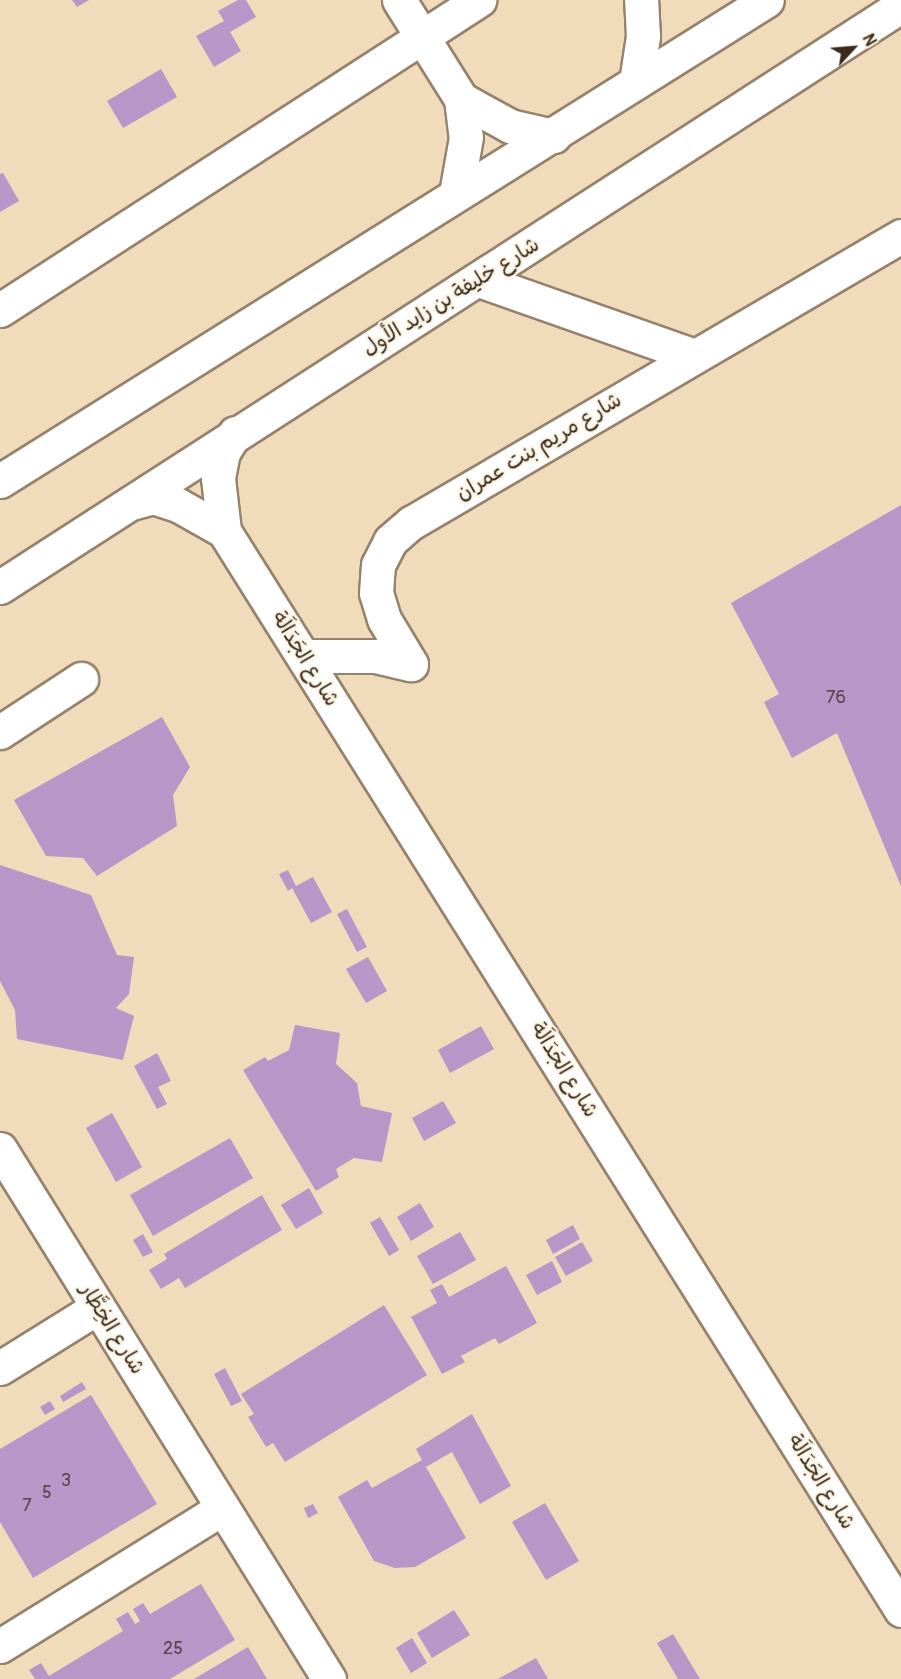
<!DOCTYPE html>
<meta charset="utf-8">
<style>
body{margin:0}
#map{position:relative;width:901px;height:1679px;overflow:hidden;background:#f0dbbb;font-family:Pangolin,"Playpen Sans Arabic",sans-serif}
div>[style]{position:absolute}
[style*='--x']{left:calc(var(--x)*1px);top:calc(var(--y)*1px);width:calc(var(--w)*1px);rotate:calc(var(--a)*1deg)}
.building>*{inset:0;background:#ba95c7}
.roads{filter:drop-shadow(2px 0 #96826c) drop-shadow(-2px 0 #96826c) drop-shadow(0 2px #96826c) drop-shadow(0 -2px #96826c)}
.minor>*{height:33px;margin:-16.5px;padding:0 16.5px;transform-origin:16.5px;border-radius:16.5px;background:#fff}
.major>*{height:33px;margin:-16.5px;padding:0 16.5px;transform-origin:16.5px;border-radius:16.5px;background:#fff}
span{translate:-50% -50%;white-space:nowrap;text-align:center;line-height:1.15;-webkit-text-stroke:4.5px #fcf5e5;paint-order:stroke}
.number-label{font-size:18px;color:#5b4548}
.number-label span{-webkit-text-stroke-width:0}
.street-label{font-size:21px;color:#3b2a1e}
.north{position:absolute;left:823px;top:18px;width:60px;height:60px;-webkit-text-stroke:4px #fcf5e5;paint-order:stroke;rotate:64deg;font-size:16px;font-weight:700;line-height:24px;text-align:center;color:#3b2a1e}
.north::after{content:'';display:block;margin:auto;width:21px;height:27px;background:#3b2a1e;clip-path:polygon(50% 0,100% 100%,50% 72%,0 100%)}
</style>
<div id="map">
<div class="building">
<div style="clip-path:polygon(72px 0,89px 0,77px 7px)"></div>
<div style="clip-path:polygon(238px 0,246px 0,256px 17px,230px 32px,241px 51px,214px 67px,196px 36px,224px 21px,218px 11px)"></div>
<div style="clip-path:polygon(161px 69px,177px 97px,123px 128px,107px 101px)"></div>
<div style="clip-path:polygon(3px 173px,19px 201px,0 212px,0 174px)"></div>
<div style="clip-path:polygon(901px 505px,901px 886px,837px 733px,792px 758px,764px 702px,779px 694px,731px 603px)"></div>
<div style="clip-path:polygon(162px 717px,190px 767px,173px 795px,177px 826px,97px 876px,83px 858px,46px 856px,14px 800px)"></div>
<div style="clip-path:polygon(0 865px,91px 895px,117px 955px,134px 957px,129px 994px,116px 1008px,134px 1016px,123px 1060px,17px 1039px,15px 1010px,0 981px)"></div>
<div style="clip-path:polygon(288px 870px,296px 886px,313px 877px,332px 912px,311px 923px,292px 888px,288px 891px,279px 874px)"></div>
<div style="clip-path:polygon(347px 909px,367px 947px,357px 952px,337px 914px)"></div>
<div style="clip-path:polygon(368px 957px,387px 991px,366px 1003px,346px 969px)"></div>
<div style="clip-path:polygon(295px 1025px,340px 1033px,336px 1064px,357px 1083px,361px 1106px,392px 1113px,382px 1162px,354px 1158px,336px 1169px,339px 1177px,316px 1191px,243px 1070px,265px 1057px,268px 1061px,289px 1050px)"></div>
<div style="clip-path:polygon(481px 1026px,494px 1049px,450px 1073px,438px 1050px)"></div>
<div style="clip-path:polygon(157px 1053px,171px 1081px,158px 1087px,167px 1104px,157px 1109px,134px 1066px)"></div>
<div style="clip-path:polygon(443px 1101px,456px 1123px,424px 1141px,412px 1118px)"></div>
<div style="clip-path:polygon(112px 1113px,142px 1167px,116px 1182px,86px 1128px)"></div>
<div style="clip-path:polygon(230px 1138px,253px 1178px,153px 1236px,130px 1195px)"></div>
<div style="clip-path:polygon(309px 1188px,323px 1213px,296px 1229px,281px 1205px)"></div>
<div style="clip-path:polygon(262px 1195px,282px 1230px,185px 1288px,179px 1278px,161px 1289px,149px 1270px,167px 1259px,164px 1254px)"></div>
<div style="clip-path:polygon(420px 1203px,434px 1227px,411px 1241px,397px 1217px)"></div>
<div style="clip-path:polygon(380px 1217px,399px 1250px,389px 1256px,370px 1223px)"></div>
<div style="clip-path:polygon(573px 1225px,580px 1239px,553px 1254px,546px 1240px)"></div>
<div style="clip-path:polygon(460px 1232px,476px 1260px,433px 1284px,417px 1256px)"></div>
<div style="clip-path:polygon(143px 1234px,153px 1252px,143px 1257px,133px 1240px)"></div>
<div style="clip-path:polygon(582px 1242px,593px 1261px,566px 1276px,555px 1257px)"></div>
<div style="clip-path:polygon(552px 1261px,562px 1282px,537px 1295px,526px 1275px)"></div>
<div style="clip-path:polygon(506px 1266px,537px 1323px,499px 1344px,495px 1338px,461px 1356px,465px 1362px,442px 1374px,411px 1317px,437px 1303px,430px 1290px,442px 1284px,449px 1297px)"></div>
<div style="clip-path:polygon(384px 1305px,427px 1375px,285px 1462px,273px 1443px,266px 1447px,248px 1417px,254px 1414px,241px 1394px)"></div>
<div style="clip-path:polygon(225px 1368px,242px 1401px,231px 1406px,214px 1374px)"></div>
<div style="clip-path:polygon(82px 1382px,86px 1389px,63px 1402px,60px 1396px)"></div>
<div style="clip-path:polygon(91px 1395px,157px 1504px,33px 1578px,0 1522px,0 1449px)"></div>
<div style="clip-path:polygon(50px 1401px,55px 1409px,45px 1415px,40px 1407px)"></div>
<div style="clip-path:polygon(472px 1414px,511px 1486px,480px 1504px,452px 1452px,426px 1467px,466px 1538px,415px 1567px,395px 1568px,374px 1561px,338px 1497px,367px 1480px,372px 1488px,422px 1460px,416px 1449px)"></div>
<div style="clip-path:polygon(545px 1503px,579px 1561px,546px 1580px,512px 1522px)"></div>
<div style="clip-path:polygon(313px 1504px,318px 1513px,308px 1518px,304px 1508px)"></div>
<div style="clip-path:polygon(201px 1584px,235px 1640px,170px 1679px,35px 1679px,29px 1670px,41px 1663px,49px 1676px,123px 1631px,116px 1619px,128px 1612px,135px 1624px,140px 1621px,133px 1609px,143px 1603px,150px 1614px)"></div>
<div style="clip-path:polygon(454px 1610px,470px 1635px,432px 1658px,417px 1633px)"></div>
<div style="clip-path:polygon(673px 1634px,700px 1679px,678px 1679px,657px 1643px)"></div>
<div style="clip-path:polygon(412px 1638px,427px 1663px,411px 1673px,396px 1648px)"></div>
<div style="clip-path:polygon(248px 1647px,267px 1679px,194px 1679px)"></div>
<div style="clip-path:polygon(536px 1658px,548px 1679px,498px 1679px)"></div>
</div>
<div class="roads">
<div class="minor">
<div style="--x:399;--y:0;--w:117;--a:57.9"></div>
<div style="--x:461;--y:99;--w:38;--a:83"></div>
<div style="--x:466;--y:137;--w:58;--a:100"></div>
<div style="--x:636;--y:82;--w:47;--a:-81.3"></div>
<div style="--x:643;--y:36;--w:36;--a:-93"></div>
<div style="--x:461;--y:99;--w:56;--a:28.9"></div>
<div style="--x:510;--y:126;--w:45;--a:12.8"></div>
<div style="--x:0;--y:310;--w:571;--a:-32.91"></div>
<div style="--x:235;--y:433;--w:22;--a:122"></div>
<div style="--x:223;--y:452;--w:26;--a:101"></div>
<div style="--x:218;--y:478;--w:53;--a:83.5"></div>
<div style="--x:224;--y:531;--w:1274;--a:57.89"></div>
<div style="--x:131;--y:503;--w:23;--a:-15"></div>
<div style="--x:153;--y:497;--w:26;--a:18"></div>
<div style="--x:178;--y:505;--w:53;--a:29.5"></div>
<div style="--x:303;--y:656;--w:72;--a:0"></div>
<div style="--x:375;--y:656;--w:37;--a:13"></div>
<div style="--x:411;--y:664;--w:52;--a:-121"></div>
<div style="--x:384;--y:619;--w:27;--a:-107"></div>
<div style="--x:376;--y:593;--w:28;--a:-86"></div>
<div style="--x:378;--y:565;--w:27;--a:-63"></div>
<div style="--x:390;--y:541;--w:28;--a:-41"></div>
<div style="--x:411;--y:523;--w:568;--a:-30.36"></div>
<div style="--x:0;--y:732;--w:97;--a:-33.2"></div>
<div style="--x:0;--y:1149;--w:624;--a:58.17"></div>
<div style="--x:0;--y:1368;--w:115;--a:-31.9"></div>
<div style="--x:0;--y:1646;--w:262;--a:-31.8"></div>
</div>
<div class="major">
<div style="--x:479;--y:280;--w:226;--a:19.4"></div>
<div style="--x:0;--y:481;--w:905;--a:-32.09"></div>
<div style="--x:0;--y:587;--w:1072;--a:-32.82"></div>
</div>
</div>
<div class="number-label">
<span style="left:836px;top:698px">76</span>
<span style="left:66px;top:1481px">3</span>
<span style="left:47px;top:1493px">5</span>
<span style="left:27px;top:1506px">7</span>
<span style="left:173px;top:1649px">25</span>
</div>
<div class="street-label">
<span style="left:451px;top:297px;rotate:-32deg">شارع خليفة بن زايد الأول</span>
<span style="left:539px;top:447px;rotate:-31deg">شارع مريم بنت عمران</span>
<span style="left:305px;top:659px;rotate:58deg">شارع الجَدَالَة</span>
<span style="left:564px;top:1070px;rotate:58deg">شارع الجَدَالَة</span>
<span style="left:112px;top:1329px;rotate:58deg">شارع الخِطَّار</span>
<span style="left:821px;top:1482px;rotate:58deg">شارع الجَدَالَة</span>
</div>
<div class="north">N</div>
</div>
